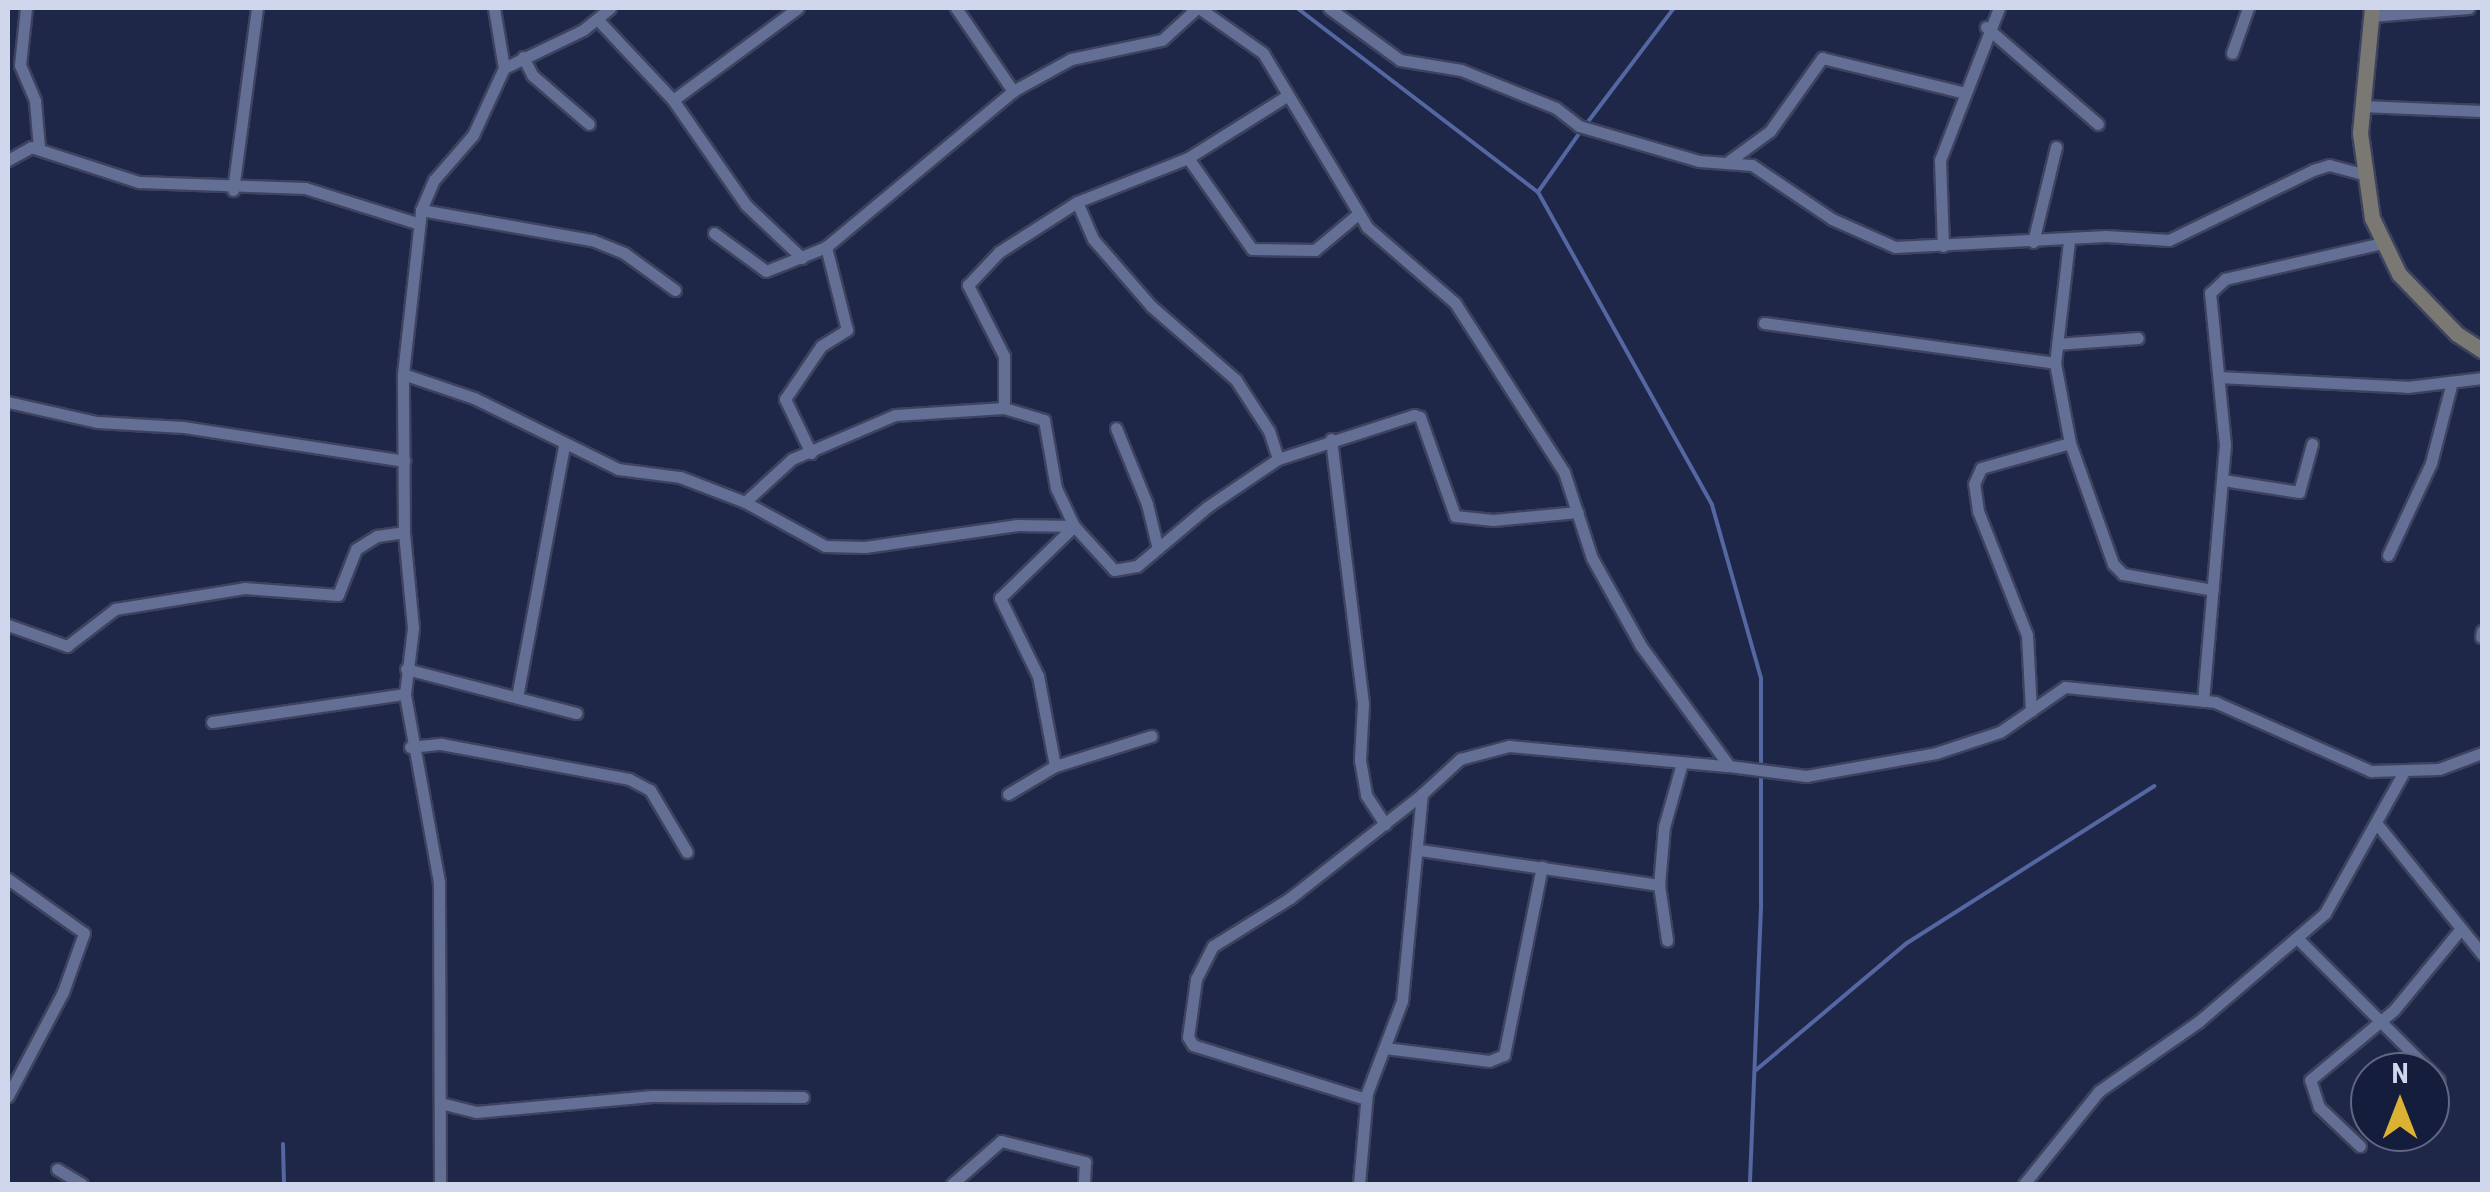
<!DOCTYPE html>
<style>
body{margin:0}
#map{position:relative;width:2490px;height:1192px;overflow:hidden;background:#1e2747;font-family:"Roboto Condensed",sans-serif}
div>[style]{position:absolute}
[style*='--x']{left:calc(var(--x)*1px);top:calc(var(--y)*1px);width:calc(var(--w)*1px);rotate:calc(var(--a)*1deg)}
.stream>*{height:4px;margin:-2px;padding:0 2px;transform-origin:2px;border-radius:2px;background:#5567a3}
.roads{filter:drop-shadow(2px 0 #3d435e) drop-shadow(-2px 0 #3d435e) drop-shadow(0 2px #3d435e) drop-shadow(0 -2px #3d435e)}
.minor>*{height:11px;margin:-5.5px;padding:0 5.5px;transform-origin:5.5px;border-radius:5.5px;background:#636f94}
.secondary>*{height:15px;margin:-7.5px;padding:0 7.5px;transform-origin:7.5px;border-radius:7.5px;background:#797873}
span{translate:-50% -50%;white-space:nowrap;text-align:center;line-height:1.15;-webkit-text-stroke:8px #151d3c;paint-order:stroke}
.frame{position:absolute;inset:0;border:10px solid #d0d7ec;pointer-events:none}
.north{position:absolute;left:2350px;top:1052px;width:100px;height:100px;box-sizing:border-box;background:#151d3c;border:2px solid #606782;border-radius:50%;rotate:0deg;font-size:28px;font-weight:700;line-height:40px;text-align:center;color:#d0d7ec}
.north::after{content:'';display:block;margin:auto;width:35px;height:45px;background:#dbb233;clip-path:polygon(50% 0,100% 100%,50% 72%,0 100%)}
</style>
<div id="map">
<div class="stream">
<div style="--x:1297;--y:8;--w:303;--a:37.4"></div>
<div style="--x:1538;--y:192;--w:358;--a:60.9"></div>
<div style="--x:1712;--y:505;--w:180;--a:74.2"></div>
<div style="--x:1761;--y:678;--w:229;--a:90"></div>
<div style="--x:1761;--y:907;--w:277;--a:92.3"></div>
<div style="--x:1587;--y:123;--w:144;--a:-52.9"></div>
<div style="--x:1538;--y:192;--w:75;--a:-54.8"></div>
<div style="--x:1756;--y:1070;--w:197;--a:-40.1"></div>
<div style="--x:1907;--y:943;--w:293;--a:-32.4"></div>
<div style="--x:283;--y:1144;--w:40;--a:88.6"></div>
</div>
<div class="roads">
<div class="minor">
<div style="--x:26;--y:8;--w:57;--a:96"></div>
<div style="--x:20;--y:65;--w:39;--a:67"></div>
<div style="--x:35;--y:101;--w:47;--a:85.1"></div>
<div style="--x:956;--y:8;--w:101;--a:55.5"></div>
<div style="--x:1199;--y:8;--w:78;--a:35.1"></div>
<div style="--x:1263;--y:53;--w:203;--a:59.1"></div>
<div style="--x:1367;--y:227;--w:116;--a:40.8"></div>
<div style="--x:1455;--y:303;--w:201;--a:57.2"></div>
<div style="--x:1564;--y:472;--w:90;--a:72"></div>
<div style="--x:1592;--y:558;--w:101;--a:60.9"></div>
<div style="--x:1641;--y:646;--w:149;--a:53.7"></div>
<div style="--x:1729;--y:766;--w:78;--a:7.4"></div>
<div style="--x:1806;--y:776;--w:132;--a:-10"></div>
<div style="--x:1936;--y:753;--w:67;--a:-18.2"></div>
<div style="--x:2000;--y:732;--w:79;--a:-34.7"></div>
<div style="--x:2065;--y:687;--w:151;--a:5.7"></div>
<div style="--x:2215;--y:702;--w:171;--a:23.9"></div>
<div style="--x:2371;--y:771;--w:68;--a:-1.7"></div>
<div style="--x:2439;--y:769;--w:46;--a:-20.4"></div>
<div style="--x:1329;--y:8;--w:88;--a:36.2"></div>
<div style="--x:1400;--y:60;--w:62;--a:9.3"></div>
<div style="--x:1461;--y:70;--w:102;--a:21.8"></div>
<div style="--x:1556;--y:108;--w:29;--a:38"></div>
<div style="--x:1579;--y:126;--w:125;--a:16.3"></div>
<div style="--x:1699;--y:161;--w:53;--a:4.3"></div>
<div style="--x:1752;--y:165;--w:97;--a:34"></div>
<div style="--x:1832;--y:219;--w:69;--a:24"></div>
<div style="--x:1895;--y:247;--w:211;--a:-3"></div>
<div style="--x:2106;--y:236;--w:63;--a:3.6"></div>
<div style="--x:2169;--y:240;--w:160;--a:-25.9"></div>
<div style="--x:2313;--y:170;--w:17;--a:-17"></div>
<div style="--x:2329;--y:165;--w:34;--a:15"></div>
<div style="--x:2371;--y:16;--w:98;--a:-4.7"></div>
<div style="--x:598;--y:20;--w:110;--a:46.8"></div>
<div style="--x:673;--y:100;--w:128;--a:55.2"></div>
<div style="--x:746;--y:205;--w:77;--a:43.4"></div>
<div style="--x:1986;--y:27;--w:148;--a:40.9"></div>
<div style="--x:2232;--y:53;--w:48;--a:-70.4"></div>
<div style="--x:523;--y:57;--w:20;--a:63"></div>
<div style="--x:532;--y:75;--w:75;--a:40.7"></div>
<div style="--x:504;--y:68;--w:88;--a:-25.7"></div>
<div style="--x:583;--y:30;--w:35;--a:-39"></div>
<div style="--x:673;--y:100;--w:155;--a:-36.4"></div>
<div style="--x:2361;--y:106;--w:121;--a:2.4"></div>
<div style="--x:1188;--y:158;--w:111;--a:54.9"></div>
<div style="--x:1252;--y:249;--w:63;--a:0.9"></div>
<div style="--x:1315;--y:250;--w:56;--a:-39.9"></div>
<div style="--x:8;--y:160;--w:26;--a:-29"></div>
<div style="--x:31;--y:147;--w:114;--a:18"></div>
<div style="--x:139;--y:182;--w:166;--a:2.1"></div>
<div style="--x:305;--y:188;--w:117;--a:17.4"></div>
<div style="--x:1729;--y:161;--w:51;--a:-36.2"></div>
<div style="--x:1770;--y:131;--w:90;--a:-54.5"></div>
<div style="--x:1822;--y:58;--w:144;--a:13.7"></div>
<div style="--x:233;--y:190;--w:184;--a:-82.5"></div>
<div style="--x:1077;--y:202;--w:40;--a:66.6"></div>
<div style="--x:1093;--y:239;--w:89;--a:49.1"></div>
<div style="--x:1151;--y:306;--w:113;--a:41"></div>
<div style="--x:1236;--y:380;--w:61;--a:57.1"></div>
<div style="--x:1269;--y:431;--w:29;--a:72"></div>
<div style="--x:421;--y:210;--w:174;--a:10"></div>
<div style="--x:592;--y:240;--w:35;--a:22"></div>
<div style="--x:624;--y:253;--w:63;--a:36"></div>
<div style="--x:714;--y:233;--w:64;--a:36.2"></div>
<div style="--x:766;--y:271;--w:65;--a:-21.8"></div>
<div style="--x:826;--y:247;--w:244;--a:-39.8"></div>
<div style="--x:1013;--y:91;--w:66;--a:-28.9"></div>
<div style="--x:1071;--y:59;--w:93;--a:-11.8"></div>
<div style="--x:1162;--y:40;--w:47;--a:-42.4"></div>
<div style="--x:2069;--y:241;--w:123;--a:96.5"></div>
<div style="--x:2055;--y:363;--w:81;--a:79.4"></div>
<div style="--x:2070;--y:443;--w:128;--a:70.4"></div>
<div style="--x:2113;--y:564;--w:14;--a:45"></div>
<div style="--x:2123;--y:574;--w:91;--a:10.1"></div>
<div style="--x:2033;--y:242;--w:98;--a:-76.4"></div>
<div style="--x:1943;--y:246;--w:86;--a:-92"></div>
<div style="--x:1940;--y:160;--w:163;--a:-68.8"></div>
<div style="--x:1764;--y:323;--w:294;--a:7.8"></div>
<div style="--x:2057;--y:344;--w:81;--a:-4.2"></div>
<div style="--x:403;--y:374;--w:75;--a:18.7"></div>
<div style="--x:474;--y:398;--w:161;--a:26.2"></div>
<div style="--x:618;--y:469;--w:63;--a:7.4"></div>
<div style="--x:680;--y:477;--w:70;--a:21"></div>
<div style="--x:745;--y:502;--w:91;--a:28.8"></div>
<div style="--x:825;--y:546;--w:40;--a:1.4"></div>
<div style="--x:865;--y:547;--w:154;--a:-8.2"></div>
<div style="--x:1017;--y:525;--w:57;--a:1"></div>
<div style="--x:2219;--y:377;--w:188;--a:3"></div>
<div style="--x:2407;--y:387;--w:76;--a:-6.8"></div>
<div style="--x:8;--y:402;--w:91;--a:12.7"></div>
<div style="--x:97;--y:422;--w:86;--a:3.3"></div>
<div style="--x:183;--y:427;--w:224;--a:8.7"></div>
<div style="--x:1004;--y:408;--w:52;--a:-90"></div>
<div style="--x:1004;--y:356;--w:80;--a:-116.9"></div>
<div style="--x:968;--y:285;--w:45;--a:-46.8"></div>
<div style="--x:999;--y:252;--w:93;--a:-32.7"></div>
<div style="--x:1077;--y:202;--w:119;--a:-21.6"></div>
<div style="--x:1188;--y:158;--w:117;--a:-32.1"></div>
<div style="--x:1116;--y:428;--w:82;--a:67.8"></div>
<div style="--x:1147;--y:504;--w:46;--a:76.3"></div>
<div style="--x:1331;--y:439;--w:267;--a:83.1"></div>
<div style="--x:1363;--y:704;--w:56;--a:93.1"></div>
<div style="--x:1360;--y:760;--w:36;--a:80"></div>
<div style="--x:1366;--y:795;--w:35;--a:57"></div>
<div style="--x:811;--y:453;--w:60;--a:-115.7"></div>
<div style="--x:785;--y:399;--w:64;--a:-55.8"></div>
<div style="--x:821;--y:346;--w:31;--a:-32"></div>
<div style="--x:847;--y:330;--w:86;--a:-104.2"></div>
<div style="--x:2223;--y:480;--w:77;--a:9"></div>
<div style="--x:2299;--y:492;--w:50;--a:-74.8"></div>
<div style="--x:745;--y:502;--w:64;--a:-42.5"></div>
<div style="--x:792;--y:459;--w:112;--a:-23.1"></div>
<div style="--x:895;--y:415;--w:109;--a:-3.7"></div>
<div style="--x:1004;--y:408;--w:42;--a:16.7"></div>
<div style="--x:1044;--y:420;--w:69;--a:80"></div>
<div style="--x:1056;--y:488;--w:42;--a:64.7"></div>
<div style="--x:1074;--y:526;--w:59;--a:47.7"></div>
<div style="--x:1114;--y:570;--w:23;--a:-10"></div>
<div style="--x:1137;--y:566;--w:92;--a:-40.1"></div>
<div style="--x:1207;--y:507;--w:86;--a:-34.1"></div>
<div style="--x:1278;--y:459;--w:143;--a:-17.9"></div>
<div style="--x:1414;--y:415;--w:6;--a:18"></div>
<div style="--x:1420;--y:417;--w:105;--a:70.5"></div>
<div style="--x:1455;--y:516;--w:38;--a:6"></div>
<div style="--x:1493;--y:520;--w:85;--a:-5.4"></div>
<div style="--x:2388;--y:555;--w:102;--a:-64.9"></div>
<div style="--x:2431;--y:463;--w:84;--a:-75.5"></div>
<div style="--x:8;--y:625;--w:63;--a:19.6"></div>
<div style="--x:67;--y:646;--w:61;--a:-37.6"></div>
<div style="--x:115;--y:609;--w:131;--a:-9.2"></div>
<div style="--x:244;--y:588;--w:94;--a:4.3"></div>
<div style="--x:338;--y:595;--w:49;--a:-68.6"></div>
<div style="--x:356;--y:549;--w:25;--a:-32"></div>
<div style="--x:377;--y:536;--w:27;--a:-8"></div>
<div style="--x:2481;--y:637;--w:6;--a:-81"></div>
<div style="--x:406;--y:669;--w:176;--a:14.5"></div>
<div style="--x:517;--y:697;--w:255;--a:-79.4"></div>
<div style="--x:2203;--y:701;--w:257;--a:-85.1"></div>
<div style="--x:2225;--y:445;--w:153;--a:-95.6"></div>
<div style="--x:2210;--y:293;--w:21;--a:-43"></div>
<div style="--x:2225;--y:279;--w:161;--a:-12.9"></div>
<div style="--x:2031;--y:711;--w:76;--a:-93"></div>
<div style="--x:2027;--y:635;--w:133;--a:-111.6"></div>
<div style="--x:1978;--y:511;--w:27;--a:-98"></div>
<div style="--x:1974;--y:484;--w:17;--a:-66"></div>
<div style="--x:1981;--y:468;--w:92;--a:-15.7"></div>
<div style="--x:212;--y:722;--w:195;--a:-8.3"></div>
<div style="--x:410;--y:747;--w:31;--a:-6"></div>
<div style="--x:441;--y:744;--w:191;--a:10.5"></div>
<div style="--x:629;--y:779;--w:24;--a:28"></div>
<div style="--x:650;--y:790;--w:72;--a:59.2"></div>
<div style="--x:1055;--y:766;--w:92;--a:-100.7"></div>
<div style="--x:1038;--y:676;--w:87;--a:-116"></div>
<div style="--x:1000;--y:598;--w:103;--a:-44.2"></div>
<div style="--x:1008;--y:794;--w:55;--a:-30.8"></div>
<div style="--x:1055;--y:766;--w:101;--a:-17.4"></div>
<div style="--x:2377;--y:824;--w:167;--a:51.1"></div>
<div style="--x:1420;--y:850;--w:242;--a:8.3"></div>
<div style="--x:1659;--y:885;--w:58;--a:-85.1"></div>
<div style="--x:1664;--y:827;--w:66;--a:-74.3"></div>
<div style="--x:8;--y:879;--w:93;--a:35.4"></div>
<div style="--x:84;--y:933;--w:63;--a:109.6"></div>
<div style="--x:63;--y:992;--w:118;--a:117.9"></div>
<div style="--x:1659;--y:885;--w:56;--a:81.7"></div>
<div style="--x:2298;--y:939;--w:199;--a:45"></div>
<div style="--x:1385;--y:1048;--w:105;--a:7.1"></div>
<div style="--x:1489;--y:1061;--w:16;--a:-22"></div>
<div style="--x:1504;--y:1055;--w:192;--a:-78.6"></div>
<div style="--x:1366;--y:1099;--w:181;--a:-162.7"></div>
<div style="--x:1193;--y:1045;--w:9;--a:-122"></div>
<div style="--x:1188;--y:1037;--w:59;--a:-82.1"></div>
<div style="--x:1196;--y:979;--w:37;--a:-63"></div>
<div style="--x:1213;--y:946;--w:91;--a:-31.9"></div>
<div style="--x:1290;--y:898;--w:168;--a:-38.2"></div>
<div style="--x:440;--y:1103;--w:37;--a:14"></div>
<div style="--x:476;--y:1112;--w:176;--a:-5.2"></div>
<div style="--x:651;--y:1096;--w:152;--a:0.4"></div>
<div style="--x:2360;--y:1146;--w:57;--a:-136.4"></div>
<div style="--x:2319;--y:1107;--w:28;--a:-108"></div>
<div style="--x:2310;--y:1080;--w:109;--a:-39.8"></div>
<div style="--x:2394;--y:1010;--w:102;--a:-50.6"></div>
<div style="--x:57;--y:1169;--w:29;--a:31"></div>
<div style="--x:440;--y:1184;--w:302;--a:-90.2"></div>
<div style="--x:439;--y:882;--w:191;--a:-100.3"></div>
<div style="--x:405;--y:694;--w:66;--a:-83.1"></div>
<div style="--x:413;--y:628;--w:96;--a:-95.4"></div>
<div style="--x:404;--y:532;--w:158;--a:-90.4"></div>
<div style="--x:403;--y:374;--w:165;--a:-83.7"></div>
<div style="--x:421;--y:210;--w:33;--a:-67"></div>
<div style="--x:434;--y:180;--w:60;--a:-49.1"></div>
<div style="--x:473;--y:135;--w:74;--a:-65.2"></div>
<div style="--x:504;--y:68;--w:61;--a:-99.5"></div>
<div style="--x:952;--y:1184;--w:65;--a:-41.3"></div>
<div style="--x:1001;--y:1141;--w:87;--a:14"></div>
<div style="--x:1085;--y:1162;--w:22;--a:93"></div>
<div style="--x:1359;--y:1184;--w:91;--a:-85"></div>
<div style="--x:1367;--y:1093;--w:98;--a:-69.2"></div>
<div style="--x:1402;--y:1001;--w:208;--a:-84.5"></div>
<div style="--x:1422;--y:794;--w:52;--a:-42.6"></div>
<div style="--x:1460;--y:759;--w:51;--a:-14.9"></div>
<div style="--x:1509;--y:746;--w:218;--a:5.3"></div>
<div style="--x:2024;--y:1184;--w:119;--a:-51.1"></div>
<div style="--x:2099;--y:1091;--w:121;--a:-34.9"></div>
<div style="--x:2198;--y:1022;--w:167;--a:-40.6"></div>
<div style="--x:2325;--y:913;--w:158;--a:-60.8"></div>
</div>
<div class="secondary">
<div style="--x:2372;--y:8;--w:126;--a:95.5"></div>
<div style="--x:2360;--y:133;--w:86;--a:82"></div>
<div style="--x:2372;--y:218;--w:62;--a:64.3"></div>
<div style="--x:2399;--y:274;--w:83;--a:46"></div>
<div style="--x:2457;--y:334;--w:30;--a:33"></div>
</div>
</div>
<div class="frame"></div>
<div class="north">N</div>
</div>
